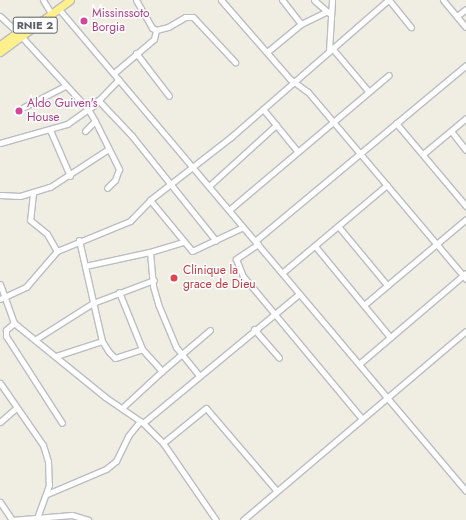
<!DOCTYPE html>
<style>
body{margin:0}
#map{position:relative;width:466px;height:520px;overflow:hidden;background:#f0eee3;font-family:Jost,sans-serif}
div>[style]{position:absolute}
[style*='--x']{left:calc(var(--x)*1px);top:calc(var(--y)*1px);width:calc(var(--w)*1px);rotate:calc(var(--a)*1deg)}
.roads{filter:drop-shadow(1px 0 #bbbdc4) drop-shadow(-1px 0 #bbbdc4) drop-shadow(0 1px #bbbdc4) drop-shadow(0 -1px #bbbdc4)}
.minor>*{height:5px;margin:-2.5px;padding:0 2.5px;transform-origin:2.5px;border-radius:2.5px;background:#fff}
.highway>*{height:7px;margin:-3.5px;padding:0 3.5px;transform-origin:3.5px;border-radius:3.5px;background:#fff08b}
.dots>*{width:11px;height:11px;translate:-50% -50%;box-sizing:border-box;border:2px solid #fff;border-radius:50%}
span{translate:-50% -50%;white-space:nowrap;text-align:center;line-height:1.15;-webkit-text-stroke:3px #fff;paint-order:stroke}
.shield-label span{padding:1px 3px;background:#fff;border:1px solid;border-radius:3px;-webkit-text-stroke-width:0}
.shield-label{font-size:11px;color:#5b5f66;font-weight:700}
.hotel-label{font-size:12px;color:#b23c85}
.left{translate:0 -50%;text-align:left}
.health-label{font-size:12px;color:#be3a42}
</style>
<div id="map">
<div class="roads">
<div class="minor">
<div style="--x:43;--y:0;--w:12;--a:59"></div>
<div style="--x:136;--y:0;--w:32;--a:60"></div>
<div style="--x:152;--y:28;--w:4;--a:27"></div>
<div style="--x:156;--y:30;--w:12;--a:-14"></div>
<div style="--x:168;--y:27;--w:20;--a:-30"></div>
<div style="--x:185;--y:17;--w:8;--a:0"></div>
<div style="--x:193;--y:17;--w:62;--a:47"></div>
<div style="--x:221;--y:0;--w:105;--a:48.9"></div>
<div style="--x:290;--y:79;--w:22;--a:36"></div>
<div style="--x:308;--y:92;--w:245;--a:49.8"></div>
<div style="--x:314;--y:0;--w:20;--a:41"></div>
<div style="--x:389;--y:0;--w:35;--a:51"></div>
<div style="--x:443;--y:0;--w:35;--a:50"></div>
<div style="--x:58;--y:8;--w:632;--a:49.81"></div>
<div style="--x:0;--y:16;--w:23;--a:43"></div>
<div style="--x:457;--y:16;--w:11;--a:-38"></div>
<div style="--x:301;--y:24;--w:28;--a:-26"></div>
<div style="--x:21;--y:36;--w:99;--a:47.5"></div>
<div style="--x:88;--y:109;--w:14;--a:60"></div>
<div style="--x:95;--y:121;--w:54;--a:63.4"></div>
<div style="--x:119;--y:169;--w:12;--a:110"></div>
<div style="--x:115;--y:180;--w:11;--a:135"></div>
<div style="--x:332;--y:48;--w:57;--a:49.9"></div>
<div style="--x:329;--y:51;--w:51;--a:-86.6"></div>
<div style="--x:267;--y:52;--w:44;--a:-39.5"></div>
<div style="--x:301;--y:24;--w:31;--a:-128"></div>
<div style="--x:136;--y:53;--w:54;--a:52.5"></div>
<div style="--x:114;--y:73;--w:52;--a:-40.4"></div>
<div style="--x:154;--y:39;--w:9;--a:-77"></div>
<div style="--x:98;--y:100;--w:50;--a:46.6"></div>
<div style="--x:132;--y:136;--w:134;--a:51.3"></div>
<div style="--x:24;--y:107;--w:46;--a:-27.1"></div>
<div style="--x:263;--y:109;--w:55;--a:50.9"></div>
<div style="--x:396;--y:123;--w:109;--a:49.9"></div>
<div style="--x:50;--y:130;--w:50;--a:66.5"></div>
<div style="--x:85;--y:131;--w:14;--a:-45"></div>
<div style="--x:451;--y:131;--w:24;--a:52"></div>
<div style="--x:0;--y:143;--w:70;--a:-15.8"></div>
<div style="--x:67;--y:124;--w:32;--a:-35"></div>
<div style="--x:93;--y:106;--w:37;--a:-46"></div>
<div style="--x:423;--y:154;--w:56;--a:-39.9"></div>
<div style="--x:209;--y:186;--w:91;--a:-42.3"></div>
<div style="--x:33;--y:193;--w:27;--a:96"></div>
<div style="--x:30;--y:220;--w:22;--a:39"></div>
<div style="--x:47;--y:234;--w:20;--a:60"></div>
<div style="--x:0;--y:195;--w:20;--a:3"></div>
<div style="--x:20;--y:196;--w:31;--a:-17"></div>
<div style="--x:50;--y:187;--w:68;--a:-33"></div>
<div style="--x:150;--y:200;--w:66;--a:50.5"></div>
<div style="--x:192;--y:251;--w:56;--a:-25.2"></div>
<div style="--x:229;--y:210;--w:209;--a:-40.2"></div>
<div style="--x:338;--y:226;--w:77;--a:50.3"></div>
<div style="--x:79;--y:240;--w:104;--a:77.2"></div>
<div style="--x:255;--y:241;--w:275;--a:-39.8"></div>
<div style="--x:258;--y:244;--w:27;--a:146"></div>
<div style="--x:236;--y:259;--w:18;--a:68"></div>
<div style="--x:243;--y:276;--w:186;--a:50.2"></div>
<div style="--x:315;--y:246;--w:118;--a:50.5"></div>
<div style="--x:150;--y:252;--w:34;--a:-17"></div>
<div style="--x:85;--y:266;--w:66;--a:-12.2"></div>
<div style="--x:150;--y:252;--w:34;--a:85"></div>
<div style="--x:153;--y:286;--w:19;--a:74"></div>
<div style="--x:158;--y:304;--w:47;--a:67.3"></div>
<div style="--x:176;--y:347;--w:36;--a:51"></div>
<div style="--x:282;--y:273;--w:137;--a:-40"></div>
<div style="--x:0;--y:284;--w:41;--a:70.3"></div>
<div style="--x:14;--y:323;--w:117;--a:39.1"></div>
<div style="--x:105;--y:397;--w:46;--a:34.4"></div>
<div style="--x:143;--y:423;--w:28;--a:45"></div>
<div style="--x:163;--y:443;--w:93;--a:55.5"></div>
<div style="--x:119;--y:292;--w:61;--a:68"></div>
<div style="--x:0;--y:299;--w:29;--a:-25"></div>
<div style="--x:26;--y:287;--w:48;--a:-49.3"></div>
<div style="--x:57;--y:251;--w:79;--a:-22.3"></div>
<div style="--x:130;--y:221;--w:29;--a:-46"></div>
<div style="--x:150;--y:200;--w:103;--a:-37.9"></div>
<div style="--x:231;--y:137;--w:208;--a:-41.1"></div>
<div style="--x:364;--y:305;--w:133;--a:-40.1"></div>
<div style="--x:14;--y:323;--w:11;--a:139"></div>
<div style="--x:6;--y:330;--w:6;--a:90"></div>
<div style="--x:6;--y:336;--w:103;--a:57.2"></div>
<div style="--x:254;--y:329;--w:38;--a:49"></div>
<div style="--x:36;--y:339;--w:67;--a:-32.3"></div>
<div style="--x:93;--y:303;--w:65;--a:-20.7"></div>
<div style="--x:56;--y:356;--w:48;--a:-18.1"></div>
<div style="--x:102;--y:341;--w:13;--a:58"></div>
<div style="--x:109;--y:352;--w:8;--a:45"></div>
<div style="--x:115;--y:358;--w:28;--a:-18"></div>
<div style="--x:142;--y:349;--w:30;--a:48"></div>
<div style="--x:162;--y:371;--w:63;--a:-40.5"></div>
<div style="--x:359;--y:364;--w:140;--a:-40.4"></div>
<div style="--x:0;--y:383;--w:75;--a:55.3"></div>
<div style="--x:43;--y:445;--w:17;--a:73"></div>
<div style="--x:48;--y:461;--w:24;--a:88"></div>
<div style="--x:49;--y:485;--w:35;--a:110"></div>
<div style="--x:123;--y:407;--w:53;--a:-42.7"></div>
<div style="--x:0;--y:422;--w:21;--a:-41"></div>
<div style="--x:143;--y:423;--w:202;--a:-39.6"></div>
<div style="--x:163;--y:443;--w:55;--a:-39.1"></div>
<div style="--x:206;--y:408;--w:109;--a:49.5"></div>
<div style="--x:47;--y:494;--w:64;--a:-23"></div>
<div style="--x:106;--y:469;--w:13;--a:-39"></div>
<div style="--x:116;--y:461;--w:28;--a:-64"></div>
<div style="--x:128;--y:436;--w:19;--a:-51"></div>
<div style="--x:0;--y:502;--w:22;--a:56"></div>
<div style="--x:11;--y:520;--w:61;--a:-4.7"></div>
<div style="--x:72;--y:515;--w:17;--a:17"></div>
<div style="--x:243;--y:520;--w:292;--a:-40.3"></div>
</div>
<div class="highway">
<div style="--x:0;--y:45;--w:37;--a:-36"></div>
<div style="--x:0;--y:52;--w:87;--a:-36.6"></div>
</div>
</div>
<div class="dots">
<div style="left:84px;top:21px;background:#d1479c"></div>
<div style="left:19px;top:111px;background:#d1479c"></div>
<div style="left:174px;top:278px;background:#e0444e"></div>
</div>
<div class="shield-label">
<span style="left:35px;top:25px">RNIE 2</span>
</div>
<div class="hotel-label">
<span class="left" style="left:92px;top:21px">Missinssoto<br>Borgia</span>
<span class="left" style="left:27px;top:111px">Aldo Guiven's<br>House</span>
</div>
<div class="health-label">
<span class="left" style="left:183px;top:278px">Clinique la<br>grace de Dieu</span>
</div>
</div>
